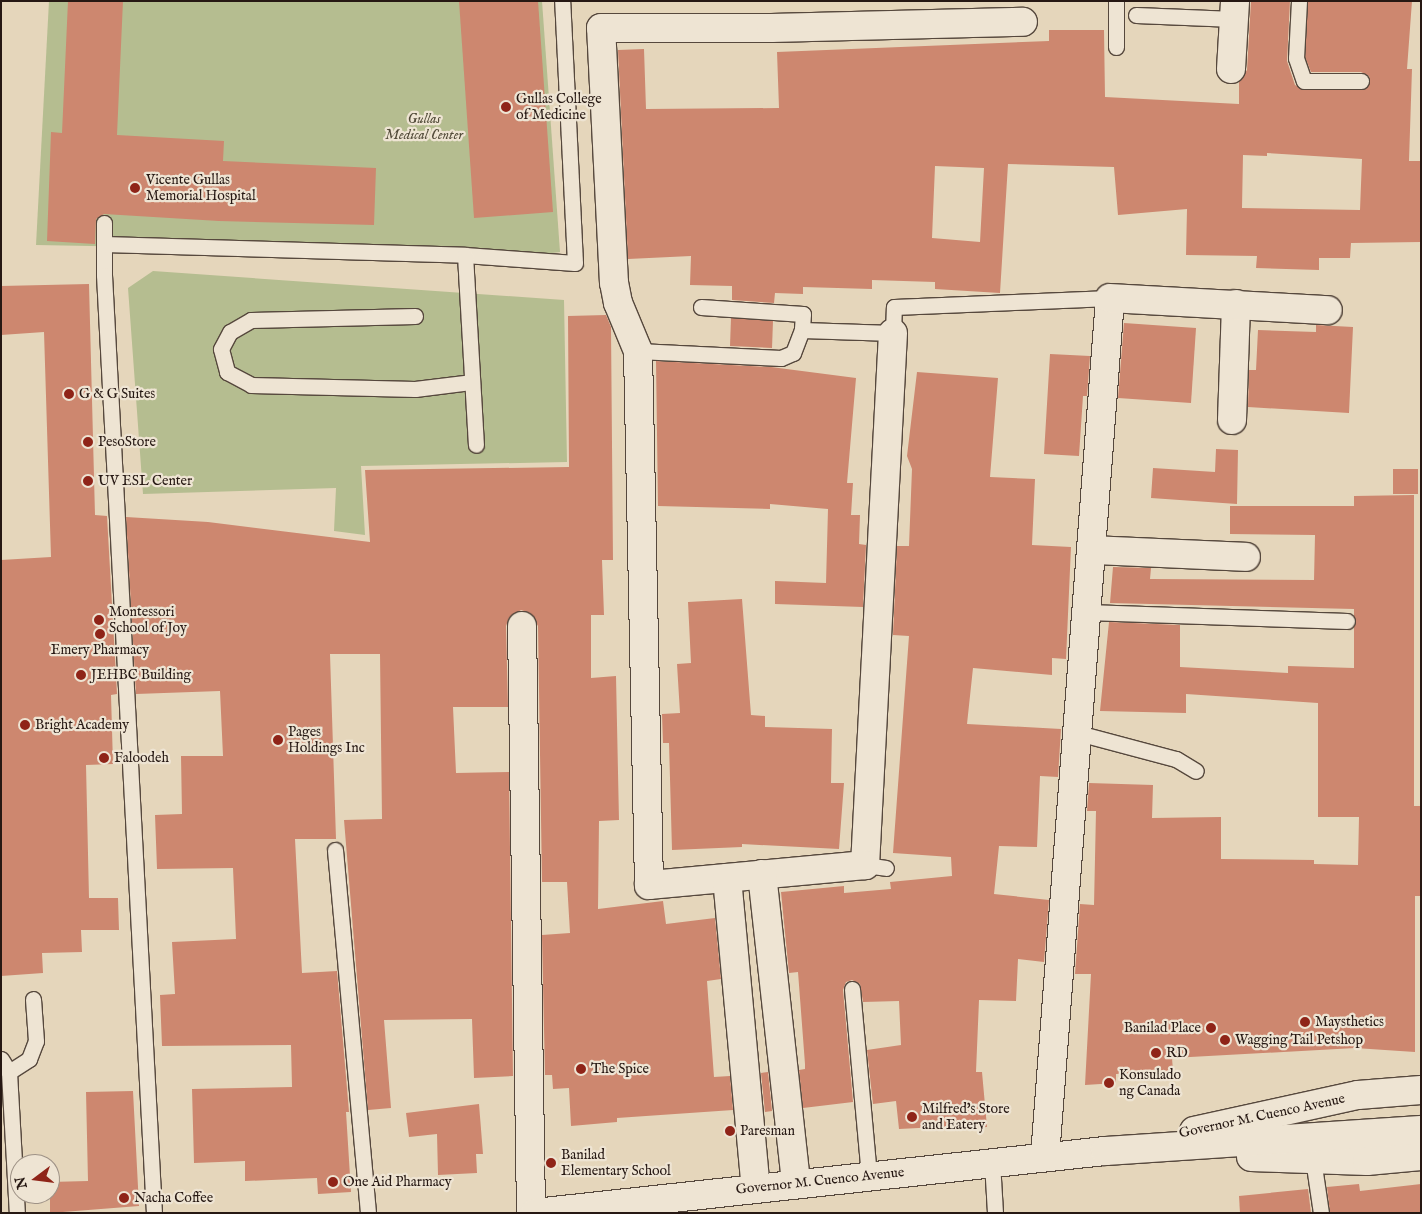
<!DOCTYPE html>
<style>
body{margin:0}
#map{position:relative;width:1422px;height:1214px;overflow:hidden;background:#e5d6bb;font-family:"IM FELL English",serif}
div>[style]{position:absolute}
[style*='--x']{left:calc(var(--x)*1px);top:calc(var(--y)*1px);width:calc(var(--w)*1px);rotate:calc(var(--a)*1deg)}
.green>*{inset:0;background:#b5bd90}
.building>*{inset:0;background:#cd876f}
.roads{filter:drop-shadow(1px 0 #56483d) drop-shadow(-1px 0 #56483d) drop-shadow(0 1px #56483d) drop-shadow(0 -1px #56483d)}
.lane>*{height:15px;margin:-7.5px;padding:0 7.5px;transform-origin:7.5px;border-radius:7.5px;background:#eee4d3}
.street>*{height:28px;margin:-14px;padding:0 14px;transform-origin:14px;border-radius:14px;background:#eee4d3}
.secondary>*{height:28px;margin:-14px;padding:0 14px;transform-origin:14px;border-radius:14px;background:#eee4d3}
.dots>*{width:14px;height:14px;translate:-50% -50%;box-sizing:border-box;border:2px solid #eee4d3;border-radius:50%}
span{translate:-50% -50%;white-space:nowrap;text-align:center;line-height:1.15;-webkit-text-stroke:4.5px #eee4d3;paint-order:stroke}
.poi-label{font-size:14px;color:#261813}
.left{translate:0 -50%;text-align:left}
.right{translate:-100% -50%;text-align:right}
.park-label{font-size:14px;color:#514a38;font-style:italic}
.street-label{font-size:14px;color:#261813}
.frame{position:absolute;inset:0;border:2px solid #261813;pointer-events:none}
.north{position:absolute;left:10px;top:1154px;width:50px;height:50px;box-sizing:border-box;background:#eee4d3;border:1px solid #9e9286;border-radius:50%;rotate:255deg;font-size:14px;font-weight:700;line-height:20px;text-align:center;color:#261813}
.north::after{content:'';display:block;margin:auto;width:18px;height:22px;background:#8f2418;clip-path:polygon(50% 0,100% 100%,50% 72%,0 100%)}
</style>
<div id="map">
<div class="green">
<div style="clip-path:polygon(49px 1px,542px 1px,560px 252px,544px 254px,36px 245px)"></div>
<div style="clip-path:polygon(153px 271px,564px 300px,567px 462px,361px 466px,365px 535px,334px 531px,336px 488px,143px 494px,128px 288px)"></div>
</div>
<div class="building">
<div style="clip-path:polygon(68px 1px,123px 1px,117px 135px,224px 141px,223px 161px,376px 168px,374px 225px,219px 221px,104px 214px,96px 219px,95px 244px,47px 241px,51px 132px,62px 133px)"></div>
<div style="clip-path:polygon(459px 1px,538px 1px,553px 212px,474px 218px)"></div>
<div style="clip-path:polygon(evenodd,1251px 1px,1290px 1px,1287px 61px,1295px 85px,1304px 90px,1361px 90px,1370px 81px,1369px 76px,1361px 72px,1311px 72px,1305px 57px,1308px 1px,1412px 1px,1407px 69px,1412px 69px,1409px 161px,1421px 161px,1421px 242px,1351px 243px,1350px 258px,1319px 258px,1319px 270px,1256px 268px,1257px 256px,1186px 255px,1187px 209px,1118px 215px,1114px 167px,1008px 164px,1000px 293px,935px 289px,935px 282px,872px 280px,872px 289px,803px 287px,803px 294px,775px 293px,774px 303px,732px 300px,732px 286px,690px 285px,691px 256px,628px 259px,618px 50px,644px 49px,646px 109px,779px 108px,777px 52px,1049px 41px,1049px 30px,1104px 30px,1105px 97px,1239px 104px,1239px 82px,1247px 70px,1251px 1px,1267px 153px,1362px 159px,1360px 210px,1242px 208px,1243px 155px,1267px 156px,1267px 153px,1251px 1px,935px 166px,984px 168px,980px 242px,932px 238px,935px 166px)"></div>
<div style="clip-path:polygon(89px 284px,95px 515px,107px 516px,117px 694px,111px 695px,113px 764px,86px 765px,89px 898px,118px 898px,119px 930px,81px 930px,82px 952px,42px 953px,43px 973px,1px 976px,1px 560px,51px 557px,44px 332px,1px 335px,1px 286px)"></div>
<div style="clip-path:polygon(606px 315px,611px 327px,613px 560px,602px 560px,604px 615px,591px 615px,591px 678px,616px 676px,619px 820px,599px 821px,598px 909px,663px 901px,666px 924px,715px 918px,721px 979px,707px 981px,714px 1077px,730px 1076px,733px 1110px,617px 1118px,617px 1122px,571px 1126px,569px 1088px,553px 1089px,552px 1075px,545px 1075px,542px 935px,570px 933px,567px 882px,542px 882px,538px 626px,530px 613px,521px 610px,509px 618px,506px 626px,508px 707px,453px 707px,456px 773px,509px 772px,513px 1076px,474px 1078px,472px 1019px,384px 1020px,391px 1108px,368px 1110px,344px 820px,382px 819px,380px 654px,330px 654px,336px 839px,295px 839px,302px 973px,337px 971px,349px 1112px,346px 1112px,351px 1192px,318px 1194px,317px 1178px,245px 1181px,245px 1161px,194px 1163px,192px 1089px,292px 1087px,291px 1045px,162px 1046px,160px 995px,175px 994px,172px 942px,236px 939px,233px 868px,157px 869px,155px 815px,182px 814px,181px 756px,223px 756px,220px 691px,136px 694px,126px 517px,208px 522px,370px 542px,365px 470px,569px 467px,568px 316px)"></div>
<div style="clip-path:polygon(731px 318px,773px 321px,772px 348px,730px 346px)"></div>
<div style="clip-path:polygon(1124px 323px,1196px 328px,1191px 403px,1118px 398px)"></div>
<div style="clip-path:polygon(1316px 325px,1353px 327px,1349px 413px,1248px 407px,1249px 370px,1256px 370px,1258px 330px,1316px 332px)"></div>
<div style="clip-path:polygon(1050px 354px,1090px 356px,1087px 396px,1083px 396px,1079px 456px,1044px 454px)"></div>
<div style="clip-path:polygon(656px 361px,771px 367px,856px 378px,847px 483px,853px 483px,851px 515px,860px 515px,859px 544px,866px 545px,863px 607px,775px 604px,775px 581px,826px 583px,828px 509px,770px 504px,770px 509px,658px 506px)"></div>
<div style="clip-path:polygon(917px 372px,998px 378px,990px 477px,1035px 479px,1032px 545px,1071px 547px,1066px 659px,1052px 658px,1052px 675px,973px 668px,967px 724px,1061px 729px,1058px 777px,1040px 776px,1037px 847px,999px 846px,994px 894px,1049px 900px,1044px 962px,1018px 959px,1016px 1001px,979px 1000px,976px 1072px,982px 1072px,987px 1127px,938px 1130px,938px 1127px,899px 1129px,896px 1101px,873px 1104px,867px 1050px,901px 1045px,899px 1001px,863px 1002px,860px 984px,852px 980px,846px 982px,843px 990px,853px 1102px,803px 1108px,799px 1070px,805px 1069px,805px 1064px,798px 972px,789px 973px,781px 892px,844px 886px,844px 893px,891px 889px,890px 882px,952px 876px,951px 857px,893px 853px,909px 636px,893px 635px,897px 546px,909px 546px,912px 469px,907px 456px)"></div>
<div style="clip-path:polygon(1216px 449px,1238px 450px,1237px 504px,1151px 498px,1153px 468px,1215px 472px)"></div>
<div style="clip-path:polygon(1393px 469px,1418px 469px,1418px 494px,1393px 494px)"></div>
<div style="clip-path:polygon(1414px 495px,1414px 806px,1421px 806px,1421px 896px,1415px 896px,1415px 1052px,1355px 1048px,1172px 1058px,1173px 1071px,1116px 1074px,1116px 1083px,1085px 1085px,1091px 974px,1075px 974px,1080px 904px,1094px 905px,1096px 811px,1087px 811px,1089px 783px,1153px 785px,1152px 818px,1221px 817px,1221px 859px,1314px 860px,1314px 864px,1358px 865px,1359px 817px,1318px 817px,1318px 703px,1186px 694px,1186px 713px,1100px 711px,1109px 622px,1180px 625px,1180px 667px,1288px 673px,1288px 666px,1354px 668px,1354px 609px,1110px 603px,1113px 567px,1151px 568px,1150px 579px,1314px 580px,1315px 535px,1230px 534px,1230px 506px,1354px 506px,1354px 496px)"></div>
<div style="clip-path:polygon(742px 599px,751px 715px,765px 716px,765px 727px,832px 729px,831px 783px,844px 783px,839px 849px,742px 844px,742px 847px,672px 850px,669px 743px,663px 743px,662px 714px,680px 713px,677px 664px,691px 663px,688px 602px)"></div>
<div style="clip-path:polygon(768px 1072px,772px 1111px,765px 1112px,761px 1073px)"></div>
<div style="clip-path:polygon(133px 1091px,139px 1206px,50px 1213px,50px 1182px,88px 1181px,86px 1092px)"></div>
<div style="clip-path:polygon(479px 1104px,483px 1154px,476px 1154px,477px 1173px,438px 1175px,437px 1134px,409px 1137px,406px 1113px)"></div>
<div style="clip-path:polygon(1359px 1184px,1360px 1191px,1421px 1184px,1421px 1213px,1330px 1213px,1327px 1187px)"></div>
<div style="clip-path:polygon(1308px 1189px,1311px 1213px,1240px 1213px,1239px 1196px)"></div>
</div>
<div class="roads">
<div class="lane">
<div style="--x:1116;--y:1;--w:46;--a:90"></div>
<div style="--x:1299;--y:1;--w:57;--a:93"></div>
<div style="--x:1296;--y:58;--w:24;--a:71"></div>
<div style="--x:1304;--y:81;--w:57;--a:0"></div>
<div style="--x:1136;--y:15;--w:98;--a:2.3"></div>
<div style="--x:104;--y:223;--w:52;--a:90"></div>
<div style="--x:104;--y:275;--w:939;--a:86.95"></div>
<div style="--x:104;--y:244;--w:361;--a:1.7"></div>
<div style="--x:465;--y:255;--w:110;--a:4.2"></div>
<div style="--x:575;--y:263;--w:262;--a:-92.8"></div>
<div style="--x:465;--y:255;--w:190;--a:86.7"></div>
<div style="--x:701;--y:307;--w:102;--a:3.9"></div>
<div style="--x:803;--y:314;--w:16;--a:94"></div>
<div style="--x:802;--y:330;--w:91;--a:1.9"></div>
<div style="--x:893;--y:333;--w:26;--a:-88"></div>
<div style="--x:894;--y:307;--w:216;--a:-2.4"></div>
<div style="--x:415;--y:316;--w:164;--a:178.6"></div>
<div style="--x:251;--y:320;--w:24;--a:150"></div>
<div style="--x:230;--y:332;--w:19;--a:118"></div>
<div style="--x:221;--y:349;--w:24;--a:75"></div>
<div style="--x:227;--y:372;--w:27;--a:28"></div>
<div style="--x:251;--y:385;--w:164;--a:1.4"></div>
<div style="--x:415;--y:389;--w:56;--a:-7.1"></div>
<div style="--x:638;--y:351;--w:143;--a:2.8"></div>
<div style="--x:781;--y:358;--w:13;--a:-23"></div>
<div style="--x:793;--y:353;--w:25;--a:-69"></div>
<div style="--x:1087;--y:612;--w:260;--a:2"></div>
<div style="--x:1078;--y:733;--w:101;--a:14.9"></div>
<div style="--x:1176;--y:759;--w:23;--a:31"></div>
<div style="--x:335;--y:850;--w:364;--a:84.8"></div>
<div style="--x:865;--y:865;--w:21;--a:8"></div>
<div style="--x:852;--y:989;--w:187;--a:84.8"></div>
<div style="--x:1;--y:1059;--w:15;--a:58"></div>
<div style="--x:9;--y:1072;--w:141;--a:86.8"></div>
<div style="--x:9;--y:1072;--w:24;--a:-33"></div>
<div style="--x:29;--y:1059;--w:19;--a:-69"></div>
<div style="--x:36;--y:1041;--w:42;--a:-94.1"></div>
<div style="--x:1313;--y:1159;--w:55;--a:81.6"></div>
<div style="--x:992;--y:1162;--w:51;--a:86.6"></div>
</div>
<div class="street">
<div style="--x:1231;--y:69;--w:68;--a:-86.6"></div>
<div style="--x:893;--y:333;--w:533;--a:93.01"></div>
<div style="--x:865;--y:865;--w:217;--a:174.7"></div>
<div style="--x:649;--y:885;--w:534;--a:-91.18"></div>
<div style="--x:638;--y:351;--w:52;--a:-112.6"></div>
<div style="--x:618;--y:303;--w:20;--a:-101"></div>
<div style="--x:614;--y:283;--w:255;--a:-92.9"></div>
<div style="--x:601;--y:28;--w:170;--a:0"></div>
<div style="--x:771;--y:28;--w:252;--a:-1.4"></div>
<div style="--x:1232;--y:420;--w:116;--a:-88"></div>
<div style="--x:1093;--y:550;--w:153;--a:2.6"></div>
<div style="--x:522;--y:626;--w:587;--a:89.12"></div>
<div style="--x:762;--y:874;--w:311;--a:83.7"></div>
<div style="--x:727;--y:878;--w:311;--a:84.7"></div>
<div style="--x:1045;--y:1157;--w:861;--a:-85.67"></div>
<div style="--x:1110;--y:298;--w:218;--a:3.2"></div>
</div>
<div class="secondary">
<div style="--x:1194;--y:1131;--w:168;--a:-12.4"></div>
<div style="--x:1358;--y:1095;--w:63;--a:-4.5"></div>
<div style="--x:1251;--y:1157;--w:116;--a:2"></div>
<div style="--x:1367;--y:1161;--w:54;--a:-5.3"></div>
<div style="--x:535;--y:1213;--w:573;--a:-6.21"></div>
<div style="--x:1105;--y:1151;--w:317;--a:-3.8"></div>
</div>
</div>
<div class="dots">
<div style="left:506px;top:107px;background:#8f2418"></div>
<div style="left:135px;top:188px;background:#8f2418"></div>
<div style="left:69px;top:394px;background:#8f2418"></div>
<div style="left:88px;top:442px;background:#8f2418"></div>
<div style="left:88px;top:481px;background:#8f2418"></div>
<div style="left:99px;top:620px;background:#8f2418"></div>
<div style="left:100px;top:634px;background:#8f2418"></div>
<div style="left:81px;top:675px;background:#8f2418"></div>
<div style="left:25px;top:725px;background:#8f2418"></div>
<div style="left:278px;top:740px;background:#8f2418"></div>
<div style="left:104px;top:758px;background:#8f2418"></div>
<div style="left:1305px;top:1022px;background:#8f2418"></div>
<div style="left:1211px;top:1028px;background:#8f2418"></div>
<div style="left:1225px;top:1040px;background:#8f2418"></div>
<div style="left:1156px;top:1053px;background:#8f2418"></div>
<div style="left:581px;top:1069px;background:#8f2418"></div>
<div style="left:1109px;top:1083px;background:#8f2418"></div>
<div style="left:912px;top:1117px;background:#8f2418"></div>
<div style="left:730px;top:1131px;background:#8f2418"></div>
<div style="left:551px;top:1163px;background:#8f2418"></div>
<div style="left:333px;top:1182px;background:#8f2418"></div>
<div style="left:124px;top:1198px;background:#8f2418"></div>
</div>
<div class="poi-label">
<span class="left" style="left:516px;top:107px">Gullas College<br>of Medicine</span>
<span class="left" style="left:146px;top:188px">Vicente Gullas<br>Memorial Hospital</span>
<span class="left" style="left:79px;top:394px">G &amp; G Suites</span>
<span class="left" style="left:98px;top:442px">PesoStore</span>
<span class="left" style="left:98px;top:481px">UV ESL Center</span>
<span class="left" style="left:109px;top:620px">Montessori<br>School of Joy</span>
<span style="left:100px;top:650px">Emery Pharmacy</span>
<span class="left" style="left:91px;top:675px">JEHBC Building</span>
<span class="left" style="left:35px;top:725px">Bright Academy</span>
<span class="left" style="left:288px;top:740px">Pages<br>Holdings Inc</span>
<span class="left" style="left:114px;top:758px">Faloodeh</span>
<span class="left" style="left:1315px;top:1022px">Maysthetics</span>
<span class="right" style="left:1201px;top:1028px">Banilad Place</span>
<span class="left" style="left:1235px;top:1040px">Wagging Tail Petshop</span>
<span class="left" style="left:1166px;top:1053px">RD</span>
<span class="left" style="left:591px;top:1069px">The Spice</span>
<span class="left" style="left:1119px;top:1083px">Konsulado<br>ng Canada</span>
<span class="left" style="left:922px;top:1117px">Milfred's Store<br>and Eatery</span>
<span class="left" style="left:740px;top:1131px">Paresman</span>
<span class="left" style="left:561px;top:1163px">Banilad<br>Elementary School</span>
<span class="left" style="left:343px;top:1182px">One Aid Pharmacy</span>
<span class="left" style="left:134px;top:1198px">Nacha Coffee</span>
</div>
<div class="park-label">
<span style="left:424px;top:127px">Gullas<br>Medical Center</span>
</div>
<div class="street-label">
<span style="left:1262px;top:1116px;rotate:-12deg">Governor M. Cuenco Avenue</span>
<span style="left:820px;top:1181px;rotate:-6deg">Governor M. Cuenco Avenue</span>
</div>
<div class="frame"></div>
<div class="north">N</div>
</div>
